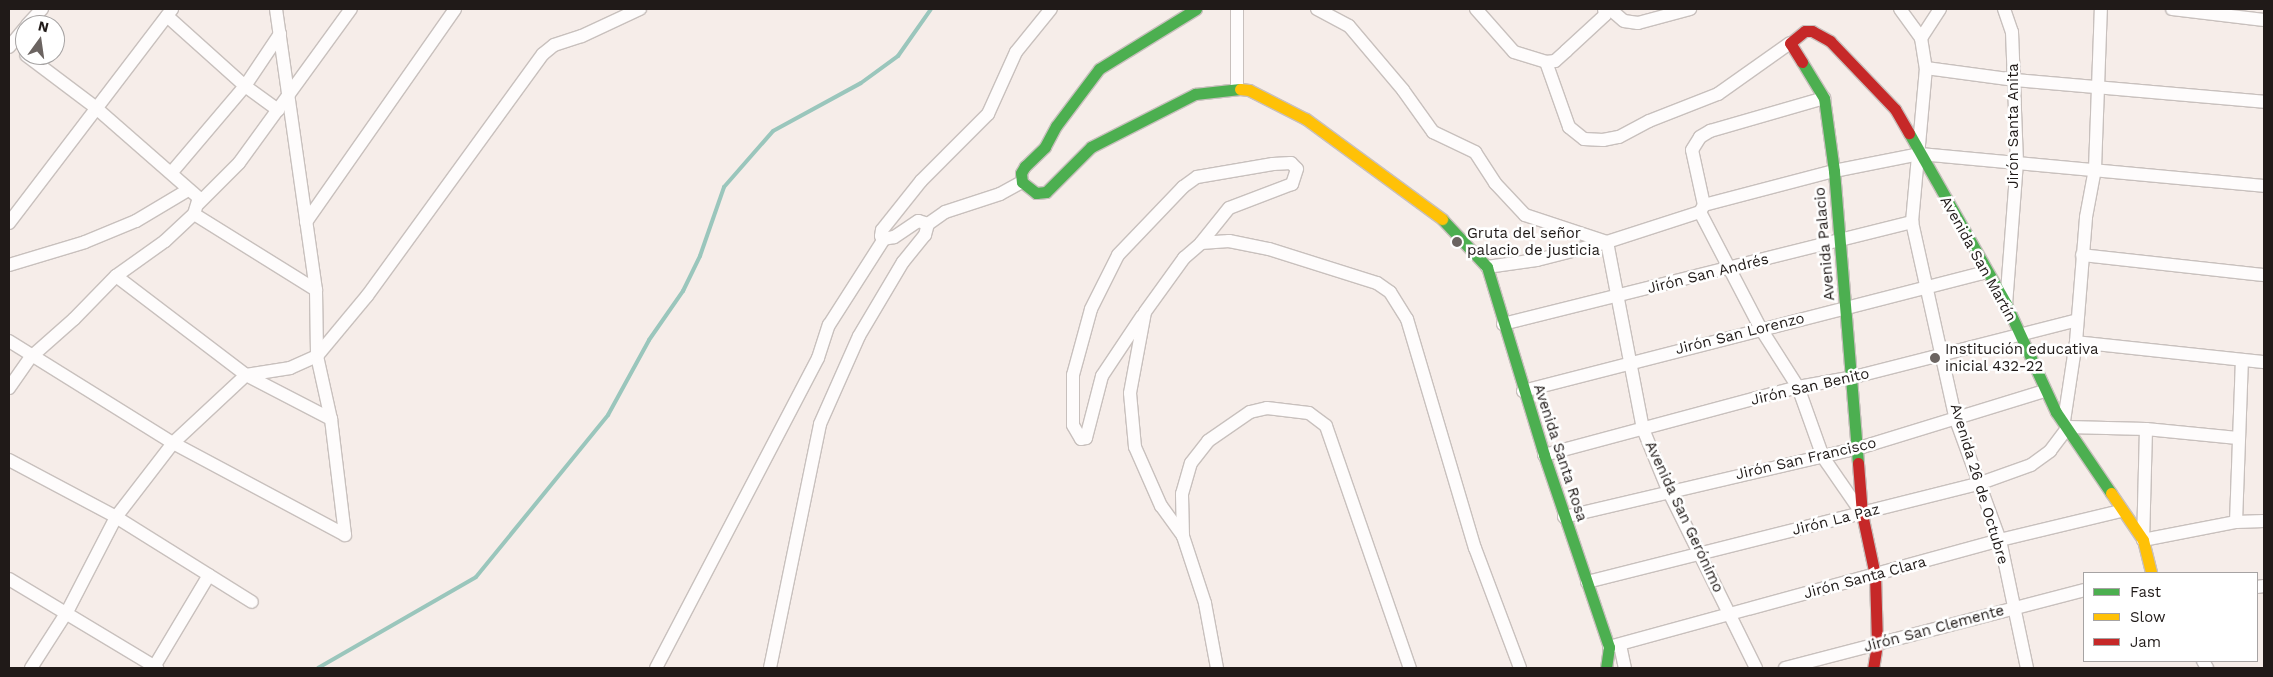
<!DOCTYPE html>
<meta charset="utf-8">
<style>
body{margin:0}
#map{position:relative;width:2273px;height:677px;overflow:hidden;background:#f6ede9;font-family:"Work Sans",sans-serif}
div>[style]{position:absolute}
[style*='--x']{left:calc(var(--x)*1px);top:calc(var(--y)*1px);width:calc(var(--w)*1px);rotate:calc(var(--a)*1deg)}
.stream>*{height:4px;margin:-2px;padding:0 2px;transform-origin:2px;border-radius:2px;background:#9ac6bc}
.roads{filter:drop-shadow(1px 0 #c8c0bd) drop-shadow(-1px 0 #c8c0bd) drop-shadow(0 1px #c8c0bd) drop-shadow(0 -1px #c8c0bd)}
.street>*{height:12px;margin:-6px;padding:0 6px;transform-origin:6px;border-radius:6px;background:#fefcfc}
.fast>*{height:11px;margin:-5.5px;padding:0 5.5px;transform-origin:5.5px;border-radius:5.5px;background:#4caf50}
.slow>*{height:11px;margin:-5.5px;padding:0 5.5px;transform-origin:5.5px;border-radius:5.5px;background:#ffc107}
.jam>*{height:11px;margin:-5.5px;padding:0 5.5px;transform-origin:5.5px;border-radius:5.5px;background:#c62828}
.dots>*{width:14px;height:14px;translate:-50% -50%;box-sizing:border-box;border:2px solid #fff;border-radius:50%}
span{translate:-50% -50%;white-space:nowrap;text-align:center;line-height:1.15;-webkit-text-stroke:5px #fff;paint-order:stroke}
.street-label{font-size:15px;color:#201a18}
.poi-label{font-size:15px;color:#201a18}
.left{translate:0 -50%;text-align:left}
.frame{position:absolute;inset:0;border:10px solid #201a18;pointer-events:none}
.legend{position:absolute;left:2083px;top:572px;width:175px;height:90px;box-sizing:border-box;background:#fff;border:1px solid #a6a3a3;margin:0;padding:6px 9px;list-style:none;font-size:15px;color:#201a18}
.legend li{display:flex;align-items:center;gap:10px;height:25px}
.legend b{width:25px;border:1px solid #a6a3a3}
.north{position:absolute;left:15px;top:15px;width:50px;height:50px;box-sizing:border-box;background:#fff;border:1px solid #a6a3a3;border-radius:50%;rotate:14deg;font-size:14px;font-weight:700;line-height:20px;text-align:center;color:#201a18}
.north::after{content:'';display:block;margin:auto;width:18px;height:22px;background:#6b6461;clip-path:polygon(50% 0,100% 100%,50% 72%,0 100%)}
</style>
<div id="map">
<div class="stream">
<div style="--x:318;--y:668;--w:182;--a:-29.9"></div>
<div style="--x:476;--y:577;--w:209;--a:-50.8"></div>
<div style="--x:608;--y:415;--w:85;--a:-61.3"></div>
<div style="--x:649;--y:340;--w:60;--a:-55.2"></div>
<div style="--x:683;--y:291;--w:39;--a:-64"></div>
<div style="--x:700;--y:256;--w:73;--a:-70.8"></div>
<div style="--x:724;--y:187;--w:74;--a:-48.8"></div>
<div style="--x:773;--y:131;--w:100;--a:-28.6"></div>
<div style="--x:861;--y:83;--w:46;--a:-36.1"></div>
<div style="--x:898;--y:56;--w:57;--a:-54.9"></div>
</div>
<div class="roads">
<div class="street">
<div style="--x:276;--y:9;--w:284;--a:81.9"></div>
<div style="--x:316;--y:290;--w:66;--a:89.1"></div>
<div style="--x:317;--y:356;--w:65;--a:77.5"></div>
<div style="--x:331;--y:419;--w:117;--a:83.1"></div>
<div style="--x:1237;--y:9;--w:80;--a:90"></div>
<div style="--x:1317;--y:9;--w:36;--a:28"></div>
<div style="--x:1349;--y:26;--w:84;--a:49.8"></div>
<div style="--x:1403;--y:90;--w:52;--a:54.5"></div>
<div style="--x:1433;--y:132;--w:47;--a:25.5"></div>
<div style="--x:1475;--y:152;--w:37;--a:57"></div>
<div style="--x:1495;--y:183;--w:44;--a:46.8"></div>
<div style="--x:1525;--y:215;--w:86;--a:18.2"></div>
<div style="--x:1607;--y:242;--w:190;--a:79.1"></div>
<div style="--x:1643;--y:429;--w:66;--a:67.7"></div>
<div style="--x:1668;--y:490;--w:199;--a:63.7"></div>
<div style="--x:1476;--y:9;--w:57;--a:48.5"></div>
<div style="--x:1514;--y:52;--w:34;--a:17"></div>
<div style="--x:1546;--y:62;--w:9;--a:-6"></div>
<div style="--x:1555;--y:61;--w:15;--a:-42"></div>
<div style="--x:1566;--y:51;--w:53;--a:-42.7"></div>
<div style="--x:1605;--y:15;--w:6;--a:-99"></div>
<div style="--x:1610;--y:9;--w:18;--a:41"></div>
<div style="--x:1624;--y:21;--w:14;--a:8"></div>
<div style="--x:1638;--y:23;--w:54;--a:-15.1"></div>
<div style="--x:1900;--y:9;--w:36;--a:54"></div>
<div style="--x:1940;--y:9;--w:35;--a:123"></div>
<div style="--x:1921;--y:38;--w:30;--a:81"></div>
<div style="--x:1926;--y:68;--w:155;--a:95.2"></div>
<div style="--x:1912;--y:222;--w:203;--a:77.5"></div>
<div style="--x:1956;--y:420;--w:128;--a:69.9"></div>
<div style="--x:2000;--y:540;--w:131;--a:78.1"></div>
<div style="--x:2004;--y:9;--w:24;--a:71"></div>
<div style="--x:2012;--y:32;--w:130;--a:87.8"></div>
<div style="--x:2017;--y:162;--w:142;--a:94.4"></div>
<div style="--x:2172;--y:9;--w:93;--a:6.8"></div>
<div style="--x:167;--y:16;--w:105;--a:41.9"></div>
<div style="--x:245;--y:86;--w:41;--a:36"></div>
<div style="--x:27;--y:25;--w:22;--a:-47"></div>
<div style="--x:9;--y:47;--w:25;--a:-50"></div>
<div style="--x:1546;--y:62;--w:69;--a:70.5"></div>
<div style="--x:1569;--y:127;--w:19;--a:39"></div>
<div style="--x:1584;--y:139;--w:19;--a:3"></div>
<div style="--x:1603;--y:140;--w:16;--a:-11"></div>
<div style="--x:1619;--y:137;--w:34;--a:-28"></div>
<div style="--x:1649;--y:121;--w:74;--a:-21.4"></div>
<div style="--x:1718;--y:94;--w:88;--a:-35.3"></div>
<div style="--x:1926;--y:68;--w:90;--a:7.7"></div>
<div style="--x:2015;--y:80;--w:250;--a:5"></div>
<div style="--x:172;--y:172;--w:113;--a:-49.7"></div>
<div style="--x:245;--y:86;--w:63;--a:-56.1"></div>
<div style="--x:198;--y:204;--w:58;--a:-45"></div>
<div style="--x:239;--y:163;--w:190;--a:-54"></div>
<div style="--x:1704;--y:205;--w:56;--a:-102.3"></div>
<div style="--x:1692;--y:150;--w:15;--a:-58"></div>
<div style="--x:1700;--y:137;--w:12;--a:-31"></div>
<div style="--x:1710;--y:131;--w:119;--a:-16.1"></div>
<div style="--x:1700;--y:212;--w:132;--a:62.5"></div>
<div style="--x:1761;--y:329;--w:69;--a:57.5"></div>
<div style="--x:1798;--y:387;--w:74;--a:70.3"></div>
<div style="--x:1823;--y:457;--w:67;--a:55.4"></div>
<div style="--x:194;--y:214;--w:144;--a:31.9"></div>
<div style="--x:306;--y:222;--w:260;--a:-55"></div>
<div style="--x:9;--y:223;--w:269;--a:-52.7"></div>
<div style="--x:928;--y:224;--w:10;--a:-163"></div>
<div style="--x:918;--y:221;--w:29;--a:146"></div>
<div style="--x:894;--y:237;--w:10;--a:169"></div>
<div style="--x:884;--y:239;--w:4;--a:-135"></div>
<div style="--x:881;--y:236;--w:6;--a:-81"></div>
<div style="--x:882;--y:230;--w:63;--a:-51.5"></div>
<div style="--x:921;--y:181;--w:95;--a:-45"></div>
<div style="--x:988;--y:114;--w:68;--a:-65.7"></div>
<div style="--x:1016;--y:52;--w:55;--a:-50.9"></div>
<div style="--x:2082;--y:255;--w:183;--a:6.3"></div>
<div style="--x:9;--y:265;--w:79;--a:-16.8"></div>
<div style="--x:85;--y:242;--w:55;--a:-22.4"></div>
<div style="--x:136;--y:221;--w:61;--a:-30.8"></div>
<div style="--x:1487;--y:267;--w:50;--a:-8"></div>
<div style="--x:1537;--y:260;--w:72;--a:-14.4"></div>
<div style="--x:1607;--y:242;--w:98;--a:-17.9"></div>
<div style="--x:1700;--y:212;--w:8;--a:-60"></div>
<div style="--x:1704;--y:205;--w:134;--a:-14.7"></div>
<div style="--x:1834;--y:171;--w:88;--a:-11.2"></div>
<div style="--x:1920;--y:154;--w:345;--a:5.3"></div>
<div style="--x:116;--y:276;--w:163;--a:37.3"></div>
<div style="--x:246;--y:375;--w:96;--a:27.4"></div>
<div style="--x:1142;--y:316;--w:72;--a:123.7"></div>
<div style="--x:1102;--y:376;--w:64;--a:104.5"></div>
<div style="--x:1086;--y:438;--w:5;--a:169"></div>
<div style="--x:1081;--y:439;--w:16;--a:-120"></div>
<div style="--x:1073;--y:425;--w:50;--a:-90"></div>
<div style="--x:1073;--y:375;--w:68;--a:-74.7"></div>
<div style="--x:1091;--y:309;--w:60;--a:-63.4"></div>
<div style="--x:1118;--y:255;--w:94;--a:-46.3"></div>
<div style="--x:1183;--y:187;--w:17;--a:-36"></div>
<div style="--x:1197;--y:177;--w:77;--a:-9.7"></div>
<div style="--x:1273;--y:164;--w:18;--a:-3"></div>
<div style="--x:1291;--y:163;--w:8;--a:45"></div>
<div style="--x:1297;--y:169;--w:16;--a:108"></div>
<div style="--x:1292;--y:184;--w:67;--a:159.1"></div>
<div style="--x:1229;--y:208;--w:45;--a:128.7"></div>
<div style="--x:1503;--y:324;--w:422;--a:-14"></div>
<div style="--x:9;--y:341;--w:193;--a:31.9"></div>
<div style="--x:173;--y:443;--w:195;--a:28.1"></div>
<div style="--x:2076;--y:342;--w:189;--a:6.1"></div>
<div style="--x:9;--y:388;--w:38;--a:-55"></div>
<div style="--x:31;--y:357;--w:57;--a:-41.5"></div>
<div style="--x:74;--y:319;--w:60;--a:-45.7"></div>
<div style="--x:116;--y:276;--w:60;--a:-35.5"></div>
<div style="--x:165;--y:241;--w:40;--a:-43"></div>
<div style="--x:194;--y:214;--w:17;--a:-73"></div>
<div style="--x:199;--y:198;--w:138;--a:-138.8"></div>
<div style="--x:95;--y:107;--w:86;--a:-143"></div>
<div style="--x:1523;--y:391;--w:477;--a:-14.4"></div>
<div style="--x:2064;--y:421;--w:80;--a:-81.4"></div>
<div style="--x:2076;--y:342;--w:125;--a:-85.4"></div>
<div style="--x:2086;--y:217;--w:49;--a:-79.4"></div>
<div style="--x:2095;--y:169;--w:160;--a:-87.9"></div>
<div style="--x:2146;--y:429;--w:111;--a:91.5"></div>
<div style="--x:2143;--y:540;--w:95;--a:-11"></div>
<div style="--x:2236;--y:522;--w:28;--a:-2"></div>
<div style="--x:1544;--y:455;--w:263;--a:-15"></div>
<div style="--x:1798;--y:387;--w:57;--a:-10.1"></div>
<div style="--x:1854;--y:377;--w:230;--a:-14.3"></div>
<div style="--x:9;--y:460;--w:121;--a:28"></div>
<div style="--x:116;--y:517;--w:160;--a:32"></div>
<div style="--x:1564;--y:517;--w:303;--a:-13.2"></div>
<div style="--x:1859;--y:448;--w:194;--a:-17.1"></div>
<div style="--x:2236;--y:522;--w:162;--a:-87.9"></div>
<div style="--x:1183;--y:536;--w:37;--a:-126"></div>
<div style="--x:1161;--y:506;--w:64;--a:-113.8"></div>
<div style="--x:1135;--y:447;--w:54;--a:-95.3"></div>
<div style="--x:1130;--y:393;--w:82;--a:-79.5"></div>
<div style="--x:1145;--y:312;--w:67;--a:-54.2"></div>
<div style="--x:1184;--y:258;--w:23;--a:-41"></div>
<div style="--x:1201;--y:243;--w:28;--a:-4"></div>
<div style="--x:1229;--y:241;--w:41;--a:11.3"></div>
<div style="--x:1269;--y:249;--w:113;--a:17.5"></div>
<div style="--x:1377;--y:283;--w:16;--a:35"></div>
<div style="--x:1390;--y:292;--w:32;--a:58"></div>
<div style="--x:1407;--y:319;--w:239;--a:73.5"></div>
<div style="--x:1475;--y:548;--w:128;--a:69.4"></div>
<div style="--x:9;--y:579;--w:173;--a:31"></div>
<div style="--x:1587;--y:582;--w:403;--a:-14.1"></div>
<div style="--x:1978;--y:484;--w:56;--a:-19.7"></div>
<div style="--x:2031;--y:465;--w:24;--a:-36"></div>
<div style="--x:2050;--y:451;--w:30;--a:-53"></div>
<div style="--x:2068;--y:427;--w:78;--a:1.5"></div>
<div style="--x:2146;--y:429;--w:92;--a:5.6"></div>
<div style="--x:2257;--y:587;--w:7;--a:-8"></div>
<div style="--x:1620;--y:645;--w:24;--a:78"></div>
<div style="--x:1609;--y:647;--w:405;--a:-15.3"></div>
<div style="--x:2000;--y:540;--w:124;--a:-13.5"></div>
<div style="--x:2203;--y:661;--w:8;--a:60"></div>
<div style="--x:154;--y:667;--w:107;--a:-59.1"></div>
<div style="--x:31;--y:668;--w:67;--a:-57.3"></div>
<div style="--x:67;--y:612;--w:107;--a:-62.7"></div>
<div style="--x:116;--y:517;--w:93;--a:-52.4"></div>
<div style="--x:173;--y:443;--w:100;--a:-43"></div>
<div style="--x:246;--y:375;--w:45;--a:-9"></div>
<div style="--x:290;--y:368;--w:30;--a:-24"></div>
<div style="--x:317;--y:356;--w:78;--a:-50.2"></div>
<div style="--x:367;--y:296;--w:299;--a:-54"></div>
<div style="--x:543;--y:54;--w:14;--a:-39"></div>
<div style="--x:554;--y:45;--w:29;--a:-18"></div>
<div style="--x:582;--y:36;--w:64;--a:-25"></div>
<div style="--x:656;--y:668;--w:350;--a:-62.4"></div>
<div style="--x:818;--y:358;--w:35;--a:-72"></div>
<div style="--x:829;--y:325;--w:102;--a:-57.4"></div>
<div style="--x:770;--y:668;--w:249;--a:-78.4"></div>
<div style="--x:820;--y:424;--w:96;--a:-66.1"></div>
<div style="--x:859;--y:336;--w:86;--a:-59.3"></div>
<div style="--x:903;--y:262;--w:35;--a:-51"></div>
<div style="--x:925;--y:235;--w:11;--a:-75"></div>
<div style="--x:928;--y:224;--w:21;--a:-35"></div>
<div style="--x:945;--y:212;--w:58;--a:-18.1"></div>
<div style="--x:1000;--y:194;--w:25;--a:-29"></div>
<div style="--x:1217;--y:668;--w:66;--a:-100.5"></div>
<div style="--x:1205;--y:603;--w:71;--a:-108.2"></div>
<div style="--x:1183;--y:536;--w:42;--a:-91.4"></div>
<div style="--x:1182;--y:494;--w:32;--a:-74"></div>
<div style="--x:1191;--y:463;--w:28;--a:-52"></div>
<div style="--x:1208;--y:441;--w:51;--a:-34.6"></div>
<div style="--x:1250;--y:412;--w:17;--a:-13"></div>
<div style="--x:1267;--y:408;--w:42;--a:6.8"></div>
<div style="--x:1309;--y:413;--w:21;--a:37"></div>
<div style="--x:1326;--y:426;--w:256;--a:70.9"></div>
<div style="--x:1785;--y:668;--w:309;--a:-14.6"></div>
</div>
<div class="fast">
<div style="--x:1196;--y:9;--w:114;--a:148.3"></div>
<div style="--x:1099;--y:69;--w:71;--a:127"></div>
<div style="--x:1056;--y:126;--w:24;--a:118"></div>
<div style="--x:1045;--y:147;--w:28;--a:136"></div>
<div style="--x:1025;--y:166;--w:8;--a:120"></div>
<div style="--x:1021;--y:173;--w:9;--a:84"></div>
<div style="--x:1022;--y:182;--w:18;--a:38"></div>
<div style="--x:1036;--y:193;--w:10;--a:-6"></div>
<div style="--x:1046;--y:192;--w:64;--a:-45"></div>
<div style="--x:1091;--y:147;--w:117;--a:-27"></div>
<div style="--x:1195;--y:94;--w:45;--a:-6.3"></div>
<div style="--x:1802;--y:62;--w:42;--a:58.6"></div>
<div style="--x:1824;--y:98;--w:74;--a:82.2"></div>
<div style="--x:1834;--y:171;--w:293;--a:85.3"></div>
<div style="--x:1909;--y:133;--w:197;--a:60.4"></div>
<div style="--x:2006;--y:304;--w:119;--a:65.2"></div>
<div style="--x:2056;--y:412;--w:98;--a:55.8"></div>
<div style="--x:1442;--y:219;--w:66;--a:46.8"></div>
<div style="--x:1487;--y:267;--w:196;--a:73.1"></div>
<div style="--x:1544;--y:455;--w:203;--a:71.3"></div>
<div style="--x:1609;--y:647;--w:21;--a:98"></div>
</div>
<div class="slow">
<div style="--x:1240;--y:89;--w:9;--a:6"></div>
<div style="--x:1249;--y:90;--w:64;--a:27"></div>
<div style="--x:1306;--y:119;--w:169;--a:36.3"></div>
<div style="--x:2111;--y:493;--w:57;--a:55.8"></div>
<div style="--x:2143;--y:540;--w:34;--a:76"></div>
</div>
<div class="jam">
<div style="--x:1802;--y:62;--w:22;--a:-122"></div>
<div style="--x:1790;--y:43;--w:19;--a:-39"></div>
<div style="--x:1805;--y:31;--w:7;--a:0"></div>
<div style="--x:1812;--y:31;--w:21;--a:29"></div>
<div style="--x:1830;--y:41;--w:94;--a:46.3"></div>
<div style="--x:1895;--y:109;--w:28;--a:60"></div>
<div style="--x:1858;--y:463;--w:51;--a:85.5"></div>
<div style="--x:1862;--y:514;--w:62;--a:78"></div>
<div style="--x:1875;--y:575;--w:69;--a:88.3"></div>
<div style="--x:1877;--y:644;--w:24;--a:99"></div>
</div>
</div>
<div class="dots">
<div style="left:1457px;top:242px;background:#6b6461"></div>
<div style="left:1935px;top:358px;background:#6b6461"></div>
</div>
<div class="street-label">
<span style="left:2014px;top:126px;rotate:-90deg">Jirón Santa Anita</span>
<span style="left:1825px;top:244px;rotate:-95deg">Avenida Palacio</span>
<span style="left:1978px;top:259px;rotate:61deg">Avenida San Martín</span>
<span style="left:1708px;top:274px;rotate:-14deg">Jirón San Andrés</span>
<span style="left:1740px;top:334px;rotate:-14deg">Jirón San Lorenzo</span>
<span style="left:1810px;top:387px;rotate:-13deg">Jirón San Benito</span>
<span style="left:1560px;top:453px;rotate:72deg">Avenida Santa Rosa</span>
<span style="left:1806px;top:459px;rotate:-13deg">Jirón San Francisco</span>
<span style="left:1979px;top:484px;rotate:73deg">Avenida 26 de Octubre</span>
<span style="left:1684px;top:517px;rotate:65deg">Avenida San Gerónimo</span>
<span style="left:1836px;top:520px;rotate:-14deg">Jirón La Paz</span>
<span style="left:1865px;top:578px;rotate:-15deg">Jirón Santa Clara</span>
<span style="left:1934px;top:629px;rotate:-15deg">Jirón San Clemente</span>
</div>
<div class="poi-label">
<span class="left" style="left:1467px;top:242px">Gruta del señor<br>palacio de justicia</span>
<span class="left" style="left:1945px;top:358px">Institución educativa<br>inicial 432-22</span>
</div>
<div class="frame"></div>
<ul class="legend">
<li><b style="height:6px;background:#4caf50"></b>Fast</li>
<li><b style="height:6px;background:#ffc107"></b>Slow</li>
<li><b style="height:6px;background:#c62828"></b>Jam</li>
</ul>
<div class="north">N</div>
</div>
